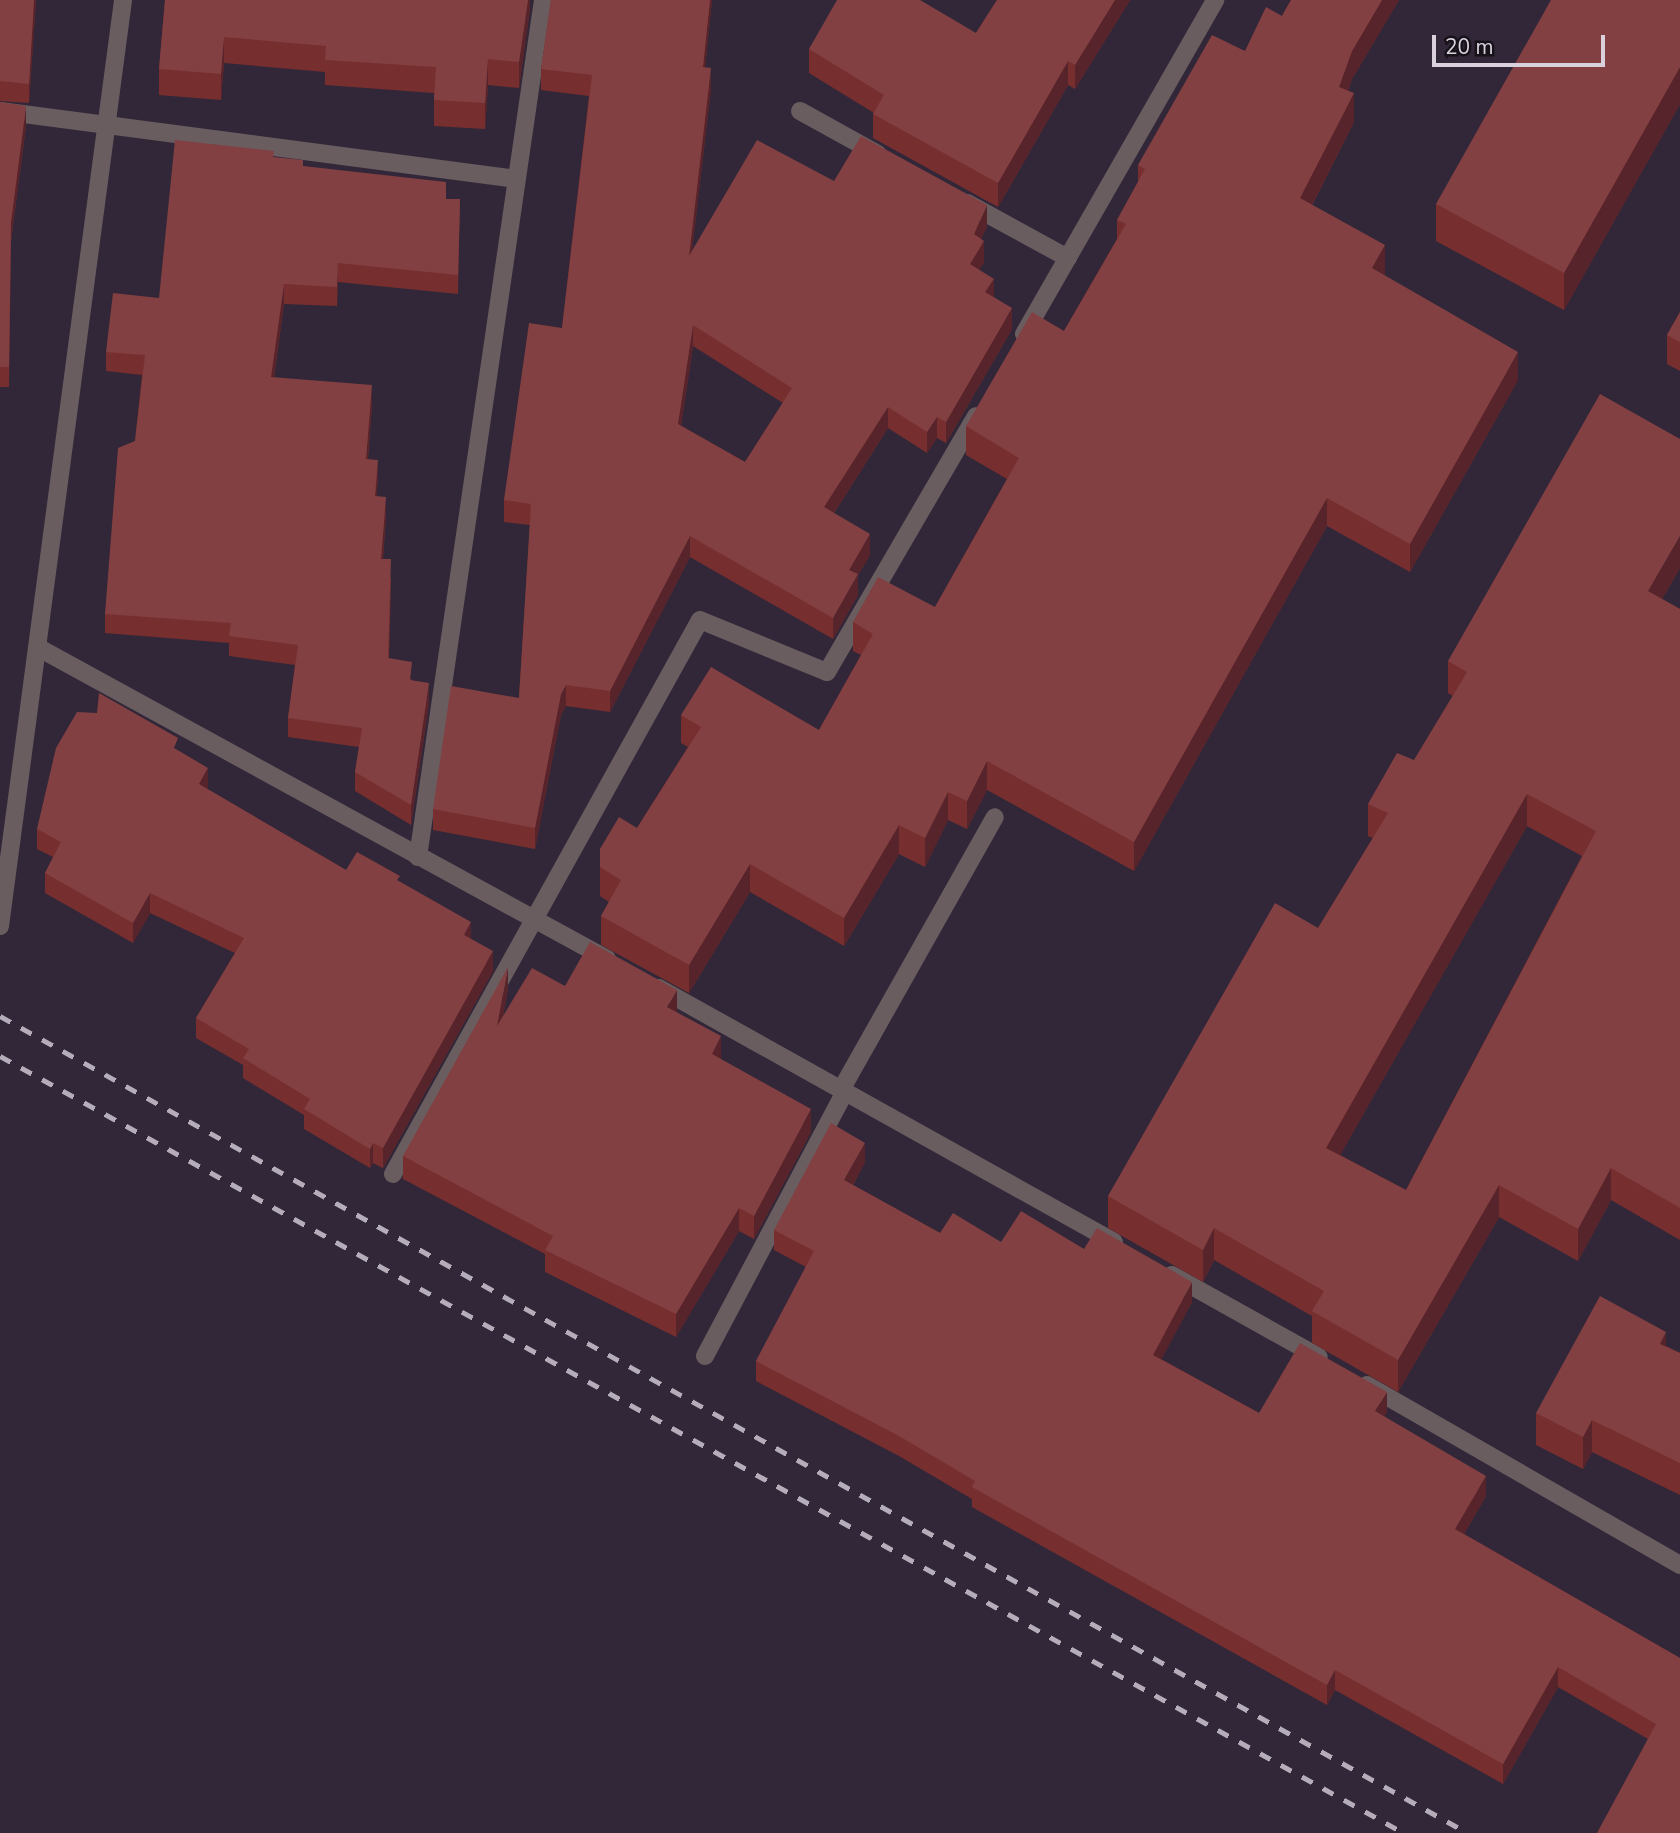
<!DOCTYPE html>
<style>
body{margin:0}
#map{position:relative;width:1680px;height:1833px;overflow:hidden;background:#322738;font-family:"Nunito Sans",sans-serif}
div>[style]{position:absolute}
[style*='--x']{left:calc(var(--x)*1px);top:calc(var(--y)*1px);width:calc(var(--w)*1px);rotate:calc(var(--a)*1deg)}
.service>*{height:18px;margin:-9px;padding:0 9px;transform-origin:9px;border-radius:9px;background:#695d60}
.minor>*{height:18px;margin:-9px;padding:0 9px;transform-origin:9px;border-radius:9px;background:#695d60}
.rail>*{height:5px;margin-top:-2.5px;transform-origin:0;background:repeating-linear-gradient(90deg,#b5adba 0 12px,transparent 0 24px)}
.wall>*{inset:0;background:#772e2f}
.shaded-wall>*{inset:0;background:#57242b}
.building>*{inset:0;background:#824042}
span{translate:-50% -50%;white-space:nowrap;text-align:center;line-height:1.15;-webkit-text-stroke:5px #17121a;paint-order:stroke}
.scale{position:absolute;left:1432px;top:35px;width:173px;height:32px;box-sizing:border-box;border:4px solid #d9d2dd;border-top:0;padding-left:9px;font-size:21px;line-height:24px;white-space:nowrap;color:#d9d2dd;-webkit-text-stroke:5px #17121a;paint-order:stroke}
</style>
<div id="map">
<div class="service">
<div style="--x:800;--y:111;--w:89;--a:28.9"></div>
<div style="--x:967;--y:203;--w:115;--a:28.6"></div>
<div style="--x:841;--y:1090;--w:313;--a:-60.6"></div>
</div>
<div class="minor">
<div style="--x:0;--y:111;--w:521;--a:7.49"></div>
<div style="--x:1024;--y:334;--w:385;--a:-60.2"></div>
<div style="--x:39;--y:648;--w:648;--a:28.7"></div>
<div style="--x:418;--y:857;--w:866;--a:-81.7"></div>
<div style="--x:0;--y:926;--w:934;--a:-82.43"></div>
<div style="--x:659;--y:988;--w:521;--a:29.17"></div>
<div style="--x:393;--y:1174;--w:633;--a:-61.01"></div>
<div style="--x:700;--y:620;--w:137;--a:22.3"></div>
<div style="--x:827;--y:672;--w:296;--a:-59.8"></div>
<div style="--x:1172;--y:1275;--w:168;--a:29.2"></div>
<div style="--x:705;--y:1356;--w:299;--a:-62.1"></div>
<div style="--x:1367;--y:1385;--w:361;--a:29.9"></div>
</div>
<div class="rail">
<div style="--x:0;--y:1016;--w:1680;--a:29.1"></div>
<div style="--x:0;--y:1056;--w:1605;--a:28.96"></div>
</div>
<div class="wall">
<div style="clip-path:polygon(0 0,36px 0,29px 103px,0 101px)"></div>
<div style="clip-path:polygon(165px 0,530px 0,530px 9px,519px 88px,488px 85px,485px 129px,434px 126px,434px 93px,325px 85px,325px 72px,224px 63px,221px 100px,159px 95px,159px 69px)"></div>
<div style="clip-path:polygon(evenodd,551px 0,712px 0,705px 67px,711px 89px,692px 250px,834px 181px,987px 226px,981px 239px,984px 262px,979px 270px,1012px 329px,946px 443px,937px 438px,927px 453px,888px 428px,834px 513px,870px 555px,858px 575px,858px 595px,833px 639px,690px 557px,610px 712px,566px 706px,561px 715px,535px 849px,433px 830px,433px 809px,519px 698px,530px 525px,504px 522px,504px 500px,562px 328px,589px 96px,541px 90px,541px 69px,551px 0,693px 346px,783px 403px,745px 462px,681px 426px,693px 346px)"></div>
<div style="clip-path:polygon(997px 0,1130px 0,1075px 89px,1068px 85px,998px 207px,873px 138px,873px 114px,874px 113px,809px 73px,809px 49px,976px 33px)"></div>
<div style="clip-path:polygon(1291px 0,1399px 0,1352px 79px,1348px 91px,1354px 122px,1312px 205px,1385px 273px,1384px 275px,1518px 380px,1410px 572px,1327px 526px,1134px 871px,987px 790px,967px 829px,948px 820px,925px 867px,899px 854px,844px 946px,750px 892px,689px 993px,601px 945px,601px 916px,609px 902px,600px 896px,600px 849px,637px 828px,688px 747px,681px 743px,681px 715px,819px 730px,861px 655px,853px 651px,853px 622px,935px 607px,1007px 479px,966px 455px,966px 426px,1064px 331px,1117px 239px,1117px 220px,1138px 182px,1138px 165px,1245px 51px,1282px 16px)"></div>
<div style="clip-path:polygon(1680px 0,1680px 104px,1564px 310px,1436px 241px,1436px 204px)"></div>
<div style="clip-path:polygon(0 102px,26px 126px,11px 241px,9px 387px,0 387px)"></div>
<div style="clip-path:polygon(274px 157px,303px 166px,446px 199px,460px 199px,458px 294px,338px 282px,337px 306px,284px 304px,274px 378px,372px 405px,368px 459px,378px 479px,376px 497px,386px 517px,383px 559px,391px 579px,389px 658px,412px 680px,429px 703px,411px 825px,355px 791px,355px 772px,359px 747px,288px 737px,288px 718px,295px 665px,229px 656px,229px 643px,105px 633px,105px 614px,135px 441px,142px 375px,106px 371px,106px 352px,159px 298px)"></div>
<div style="clip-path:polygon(1680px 312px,1680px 371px,1667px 364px,1667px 335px)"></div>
<div style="clip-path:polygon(evenodd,1680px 568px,1662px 599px,1680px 609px,1680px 1240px,1611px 1200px,1578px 1261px,1499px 1217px,1398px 1392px,1312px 1343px,1312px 1316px,1214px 1260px,1203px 1282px,1108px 1228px,1108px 1196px,1318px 928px,1373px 838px,1368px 836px,1368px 804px,1414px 760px,1453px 696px,1448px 693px,1448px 661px,1680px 568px,1527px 826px,1582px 856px,1406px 1190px,1340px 1155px,1527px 826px)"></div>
<div style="clip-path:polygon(178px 751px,208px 788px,207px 789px,346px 870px,400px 882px,471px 939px,493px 971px,383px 1168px,373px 1163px,370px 1168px,304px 1129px,304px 1115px,243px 1078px,243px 1065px,196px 1038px,196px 1018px,235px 953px,150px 913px,133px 943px,45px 893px,45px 873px,53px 857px,37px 849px,37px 829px)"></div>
<div style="clip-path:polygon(565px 986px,677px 1012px,721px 1059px,811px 1132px,754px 1239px,739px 1231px,676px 1337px,545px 1272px,545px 1254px,403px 1179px,403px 1156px,508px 989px,503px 1016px)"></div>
<div style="clip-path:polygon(865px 1162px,853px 1185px,940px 1233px,1001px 1242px,1084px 1249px,1192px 1302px,1161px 1359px,1259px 1413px,1387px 1412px,1384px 1416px,1486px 1496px,1464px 1534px,1680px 1658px,1680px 1833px,1648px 1739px,1558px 1687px,1503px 1784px,1335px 1690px,1327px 1705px,972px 1507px,972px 1499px,899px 1456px,756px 1381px,756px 1361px,806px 1267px,774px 1250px,774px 1230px)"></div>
<div style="clip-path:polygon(1666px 1346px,1680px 1353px,1680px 1495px,1592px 1452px,1583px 1469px,1536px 1445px,1536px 1413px)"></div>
</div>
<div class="shaded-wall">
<div style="clip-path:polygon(34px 0,36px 0,29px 103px,29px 84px)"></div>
<div style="clip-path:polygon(528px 0,530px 0,530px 9px,519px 88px,519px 62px)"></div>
<div style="clip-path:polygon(710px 0,712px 0,703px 88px,703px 67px)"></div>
<div style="clip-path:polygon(1115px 0,1130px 0,1075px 89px,1075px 65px)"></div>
<div style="clip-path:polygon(1382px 0,1399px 0,1352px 79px,1339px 115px,1339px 87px,1352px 51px)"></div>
<div style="clip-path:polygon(224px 37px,224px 63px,221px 100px,221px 74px)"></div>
<div style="clip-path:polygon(488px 59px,488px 85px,485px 129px,485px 103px)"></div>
<div style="clip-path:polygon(1068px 61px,1068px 85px,998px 207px,998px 183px)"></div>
<div style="clip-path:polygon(1680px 67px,1680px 104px,1564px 310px,1564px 273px)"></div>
<div style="clip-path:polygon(711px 68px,711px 89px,689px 277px,689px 256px)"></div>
<div style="clip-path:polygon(1354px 93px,1354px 122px,1300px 227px,1300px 198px)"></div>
<div style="clip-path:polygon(26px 106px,26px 126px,11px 241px,9px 387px,11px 222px)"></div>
<div style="clip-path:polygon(987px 205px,987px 226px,974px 255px,974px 234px)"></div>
<div style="clip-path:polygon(984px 241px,984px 262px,970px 285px,970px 264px)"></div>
<div style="clip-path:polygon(1385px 245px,1385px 273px,1372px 297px,1372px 268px)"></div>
<div style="clip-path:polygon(338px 263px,338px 282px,337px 306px,337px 287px)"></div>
<div style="clip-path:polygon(994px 279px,994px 300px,985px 292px)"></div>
<div style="clip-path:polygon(284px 284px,284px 304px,271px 397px,271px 377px)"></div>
<div style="clip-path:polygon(1012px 308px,1012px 329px,946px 443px,946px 422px)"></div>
<div style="clip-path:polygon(693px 325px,693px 346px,678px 445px,678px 424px)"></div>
<div style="clip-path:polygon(1518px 352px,1518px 380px,1410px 572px,1410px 544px)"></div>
<div style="clip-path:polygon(372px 385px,372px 405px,366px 478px,366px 459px)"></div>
<div style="clip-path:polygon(888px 407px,888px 428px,824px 528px,824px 507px)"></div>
<div style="clip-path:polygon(937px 417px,937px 438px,927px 453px,927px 432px)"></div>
<div style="clip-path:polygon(378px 460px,378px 479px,375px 516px,375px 496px)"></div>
<div style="clip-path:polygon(386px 497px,386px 517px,381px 578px,381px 559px)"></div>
<div style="clip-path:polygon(1327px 498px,1327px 526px,1134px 871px,1134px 842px)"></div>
<div style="clip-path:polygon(870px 534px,870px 555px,858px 575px,858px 595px,833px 639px,833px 618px,849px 570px)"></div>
<div style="clip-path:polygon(690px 536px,690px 557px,610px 712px,610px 691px)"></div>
<div style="clip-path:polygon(1680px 536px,1680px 568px,1648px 623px,1648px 591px)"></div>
<div style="clip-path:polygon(429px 683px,429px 703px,411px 825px,411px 805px)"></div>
<div style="clip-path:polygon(566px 685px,566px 706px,561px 715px,535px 849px,535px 828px,561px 694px)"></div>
<div style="clip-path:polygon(987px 761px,987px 790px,967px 829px,967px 801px)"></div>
<div style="clip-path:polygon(208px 768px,208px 788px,199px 804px,199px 784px)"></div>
<div style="clip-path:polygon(948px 792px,948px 820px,925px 867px,925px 838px)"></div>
<div style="clip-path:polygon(1527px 794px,1527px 826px,1326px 1180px,1326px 1148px)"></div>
<div style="clip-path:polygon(899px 825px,899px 854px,844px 946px,844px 918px)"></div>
<div style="clip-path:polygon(750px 864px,750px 892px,689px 993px,689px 965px)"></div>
<div style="clip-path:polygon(150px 893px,150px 913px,133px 943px,133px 923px)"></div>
<div style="clip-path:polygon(471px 922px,471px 942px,464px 935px)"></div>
<div style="clip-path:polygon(493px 951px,493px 971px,383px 1168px,383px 1148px)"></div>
<div style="clip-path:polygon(508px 967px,508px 989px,497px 1049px,497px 1026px)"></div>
<div style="clip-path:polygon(677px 990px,677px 1013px,667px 1007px)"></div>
<div style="clip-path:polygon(721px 1036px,721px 1059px,712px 1054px)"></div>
<div style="clip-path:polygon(811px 1109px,811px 1132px,754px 1239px,754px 1216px)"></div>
<div style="clip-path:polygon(373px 1143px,373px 1163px,370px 1168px,370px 1149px)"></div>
<div style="clip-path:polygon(865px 1143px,865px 1162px,844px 1200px,844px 1180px)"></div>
<div style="clip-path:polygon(1611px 1168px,1611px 1200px,1578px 1261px,1578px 1229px)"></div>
<div style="clip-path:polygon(1499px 1185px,1499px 1217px,1398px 1392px,1398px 1360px)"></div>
<div style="clip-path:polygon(739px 1208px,739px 1231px,676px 1337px,676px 1314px)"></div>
<div style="clip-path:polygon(1214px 1228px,1214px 1260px,1203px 1282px,1203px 1250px)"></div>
<div style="clip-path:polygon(1192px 1282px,1192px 1302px,1153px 1375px,1153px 1355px)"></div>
<div style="clip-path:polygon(1666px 1332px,1666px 1364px,1660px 1344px)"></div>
<div style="clip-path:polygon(1387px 1392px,1387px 1412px,1375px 1431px,1375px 1411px)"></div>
<div style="clip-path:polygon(1592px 1420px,1592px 1452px,1583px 1469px,1583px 1437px)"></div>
<div style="clip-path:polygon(1486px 1476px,1486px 1496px,1455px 1549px,1455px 1529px)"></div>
<div style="clip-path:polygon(1558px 1667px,1558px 1687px,1503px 1784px,1503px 1764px)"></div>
<div style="clip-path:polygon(1335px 1670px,1335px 1690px,1327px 1705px,1327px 1685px)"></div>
</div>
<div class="building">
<div style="clip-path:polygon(0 0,34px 0,29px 84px,0 81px)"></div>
<div style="clip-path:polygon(165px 0,528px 0,519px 62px,488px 59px,485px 103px,434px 100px,436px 67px,325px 60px,326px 46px,224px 37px,221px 74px,159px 69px)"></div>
<div style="clip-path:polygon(evenodd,551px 0,710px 0,703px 67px,711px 68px,689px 256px,757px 140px,834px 181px,861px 136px,987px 205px,974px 234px,984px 241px,970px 264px,994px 279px,985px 292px,1012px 308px,946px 422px,937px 417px,927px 432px,888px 407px,824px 507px,870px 534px,849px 570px,858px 574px,833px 618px,690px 536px,610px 691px,566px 685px,561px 694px,535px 828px,433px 809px,451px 686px,519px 698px,531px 504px,504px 500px,529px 323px,562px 328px,592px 75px,541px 69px,551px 0,693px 325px,792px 388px,745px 462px,678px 424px,693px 325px)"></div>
<div style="clip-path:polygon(837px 0,920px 0,976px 33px,997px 0,1115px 0,1075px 65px,1068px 61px,998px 183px,873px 114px,884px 95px,809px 49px)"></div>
<div style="clip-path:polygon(1291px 0,1382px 0,1352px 51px,1339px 87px,1354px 93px,1300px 198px,1385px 245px,1372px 268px,1518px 352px,1410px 544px,1327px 498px,1134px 842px,987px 761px,967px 801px,948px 792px,925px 838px,899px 825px,844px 918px,750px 864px,689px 965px,601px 916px,621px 880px,600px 867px,600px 849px,619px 817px,637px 828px,701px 727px,681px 715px,711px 667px,819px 730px,873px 634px,853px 622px,878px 577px,935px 607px,1019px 458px,966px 426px,1032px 312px,1064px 331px,1126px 224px,1117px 220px,1145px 169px,1138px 165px,1212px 35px,1245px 51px,1266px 7px,1282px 16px)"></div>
<div style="clip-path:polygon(1551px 0,1680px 0,1680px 67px,1564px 273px,1436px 204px)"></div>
<div style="clip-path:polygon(0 102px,26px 106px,11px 222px,9px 367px,0 367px)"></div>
<div style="clip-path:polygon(175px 140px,274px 151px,273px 157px,303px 160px,303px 166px,446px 182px,446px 199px,460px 199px,458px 275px,338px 263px,337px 287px,284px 284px,271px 377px,372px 385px,366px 459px,378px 460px,375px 496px,386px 497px,381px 559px,391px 559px,388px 658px,412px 662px,410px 680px,429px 683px,411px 805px,355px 772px,362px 728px,288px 718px,298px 645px,229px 636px,231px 623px,105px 614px,118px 448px,135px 441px,145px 355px,106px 352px,113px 293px,159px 298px)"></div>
<div style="clip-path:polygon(1680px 312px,1680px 342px,1667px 335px)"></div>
<div style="clip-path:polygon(evenodd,1600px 394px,1680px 439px,1680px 536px,1648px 591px,1680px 609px,1680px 1208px,1611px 1168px,1578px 1229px,1499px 1185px,1398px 1360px,1312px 1311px,1324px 1291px,1214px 1228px,1203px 1250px,1108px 1196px,1275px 903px,1318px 928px,1388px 813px,1368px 804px,1397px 753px,1414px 760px,1467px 672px,1448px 661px,1600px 394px,1527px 794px,1596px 831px,1406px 1190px,1326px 1148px,1527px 794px)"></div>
<div style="clip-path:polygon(99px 693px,178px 738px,174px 748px,208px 768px,199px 784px,346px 870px,357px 852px,400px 876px,397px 880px,471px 922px,464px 935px,493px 951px,383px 1148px,373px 1143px,370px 1149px,304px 1109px,310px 1099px,243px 1058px,249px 1049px,196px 1018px,244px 938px,150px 893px,133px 923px,45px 873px,61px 842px,37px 829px,56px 748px,77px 712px,97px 713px)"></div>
<div style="clip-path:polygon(590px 942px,677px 990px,667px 1007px,721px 1036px,712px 1054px,811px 1109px,754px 1216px,739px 1208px,676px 1314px,545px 1250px,553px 1236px,403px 1156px,508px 967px,497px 1026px,532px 968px,565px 986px)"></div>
<div style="clip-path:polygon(831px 1123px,865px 1143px,844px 1180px,940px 1233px,953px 1213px,1001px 1242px,1021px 1211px,1084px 1249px,1097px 1228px,1192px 1282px,1153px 1355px,1259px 1413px,1300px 1343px,1387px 1392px,1375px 1411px,1486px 1476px,1455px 1529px,1680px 1658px,1680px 1833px,1597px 1833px,1656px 1724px,1558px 1667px,1503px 1764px,1335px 1670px,1327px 1685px,972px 1487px,975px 1481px,899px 1436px,756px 1361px,814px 1251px,774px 1230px)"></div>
<div style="clip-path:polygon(1600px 1296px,1666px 1332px,1660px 1344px,1680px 1353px,1680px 1463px,1592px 1420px,1583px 1437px,1536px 1413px)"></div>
</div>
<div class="scale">20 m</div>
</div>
